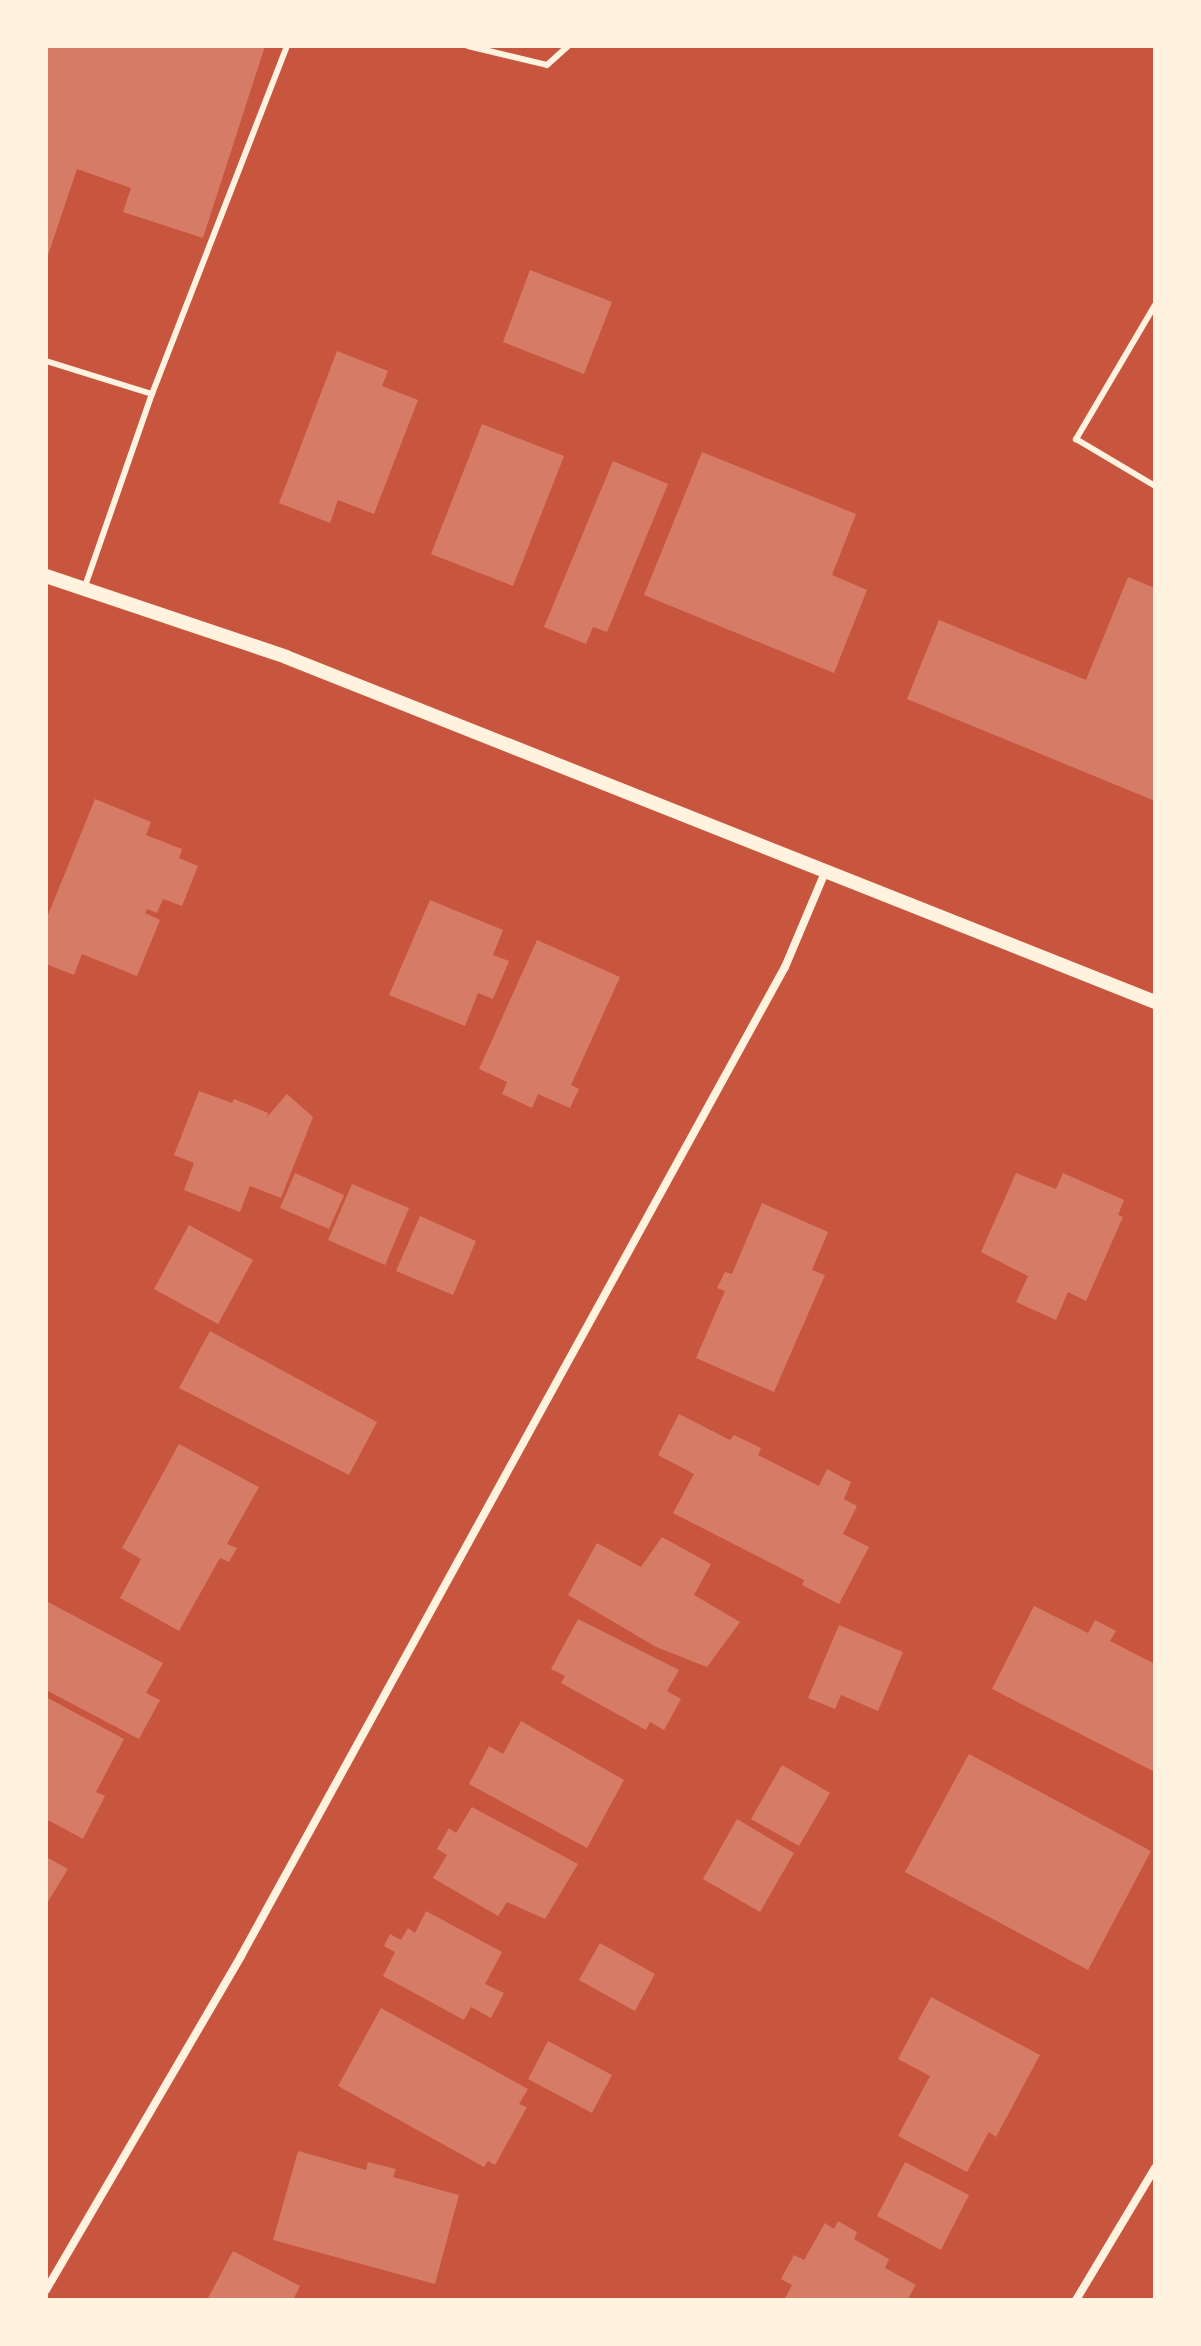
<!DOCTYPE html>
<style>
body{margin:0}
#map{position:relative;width:1201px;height:2346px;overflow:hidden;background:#c8553d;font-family:"Nunito Sans",sans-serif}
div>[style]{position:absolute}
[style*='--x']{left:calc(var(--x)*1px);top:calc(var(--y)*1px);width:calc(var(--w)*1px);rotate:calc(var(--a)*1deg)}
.building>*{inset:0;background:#d67c66}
.service>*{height:6px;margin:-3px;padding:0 3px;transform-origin:3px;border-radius:3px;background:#fff3e0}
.minor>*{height:8px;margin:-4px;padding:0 4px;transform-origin:4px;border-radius:4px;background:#fff3e0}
.tertiary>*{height:14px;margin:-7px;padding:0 7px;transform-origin:7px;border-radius:7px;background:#fff3e0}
span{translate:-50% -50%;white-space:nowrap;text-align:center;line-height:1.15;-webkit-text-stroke:8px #fff3e0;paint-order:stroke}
.frame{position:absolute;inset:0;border:48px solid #fff3e0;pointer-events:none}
</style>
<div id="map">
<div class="building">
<div style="clip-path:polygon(46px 46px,265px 46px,203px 238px,123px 212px,131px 188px,77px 169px,46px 261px)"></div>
<div style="clip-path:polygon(530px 270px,612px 302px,584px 374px,503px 342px)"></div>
<div style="clip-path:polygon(337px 351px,388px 371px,382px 386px,418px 400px,374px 514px,338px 500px,330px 523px,279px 503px)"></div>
<div style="clip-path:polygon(482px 424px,564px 456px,513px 586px,431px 554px)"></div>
<div style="clip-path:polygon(702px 452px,856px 514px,832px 575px,867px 590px,834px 673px,644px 595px)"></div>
<div style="clip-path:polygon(613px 461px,668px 484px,607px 632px,593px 627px,586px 644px,544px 627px)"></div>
<div style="clip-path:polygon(1128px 577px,1155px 588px,1155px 801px,907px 699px,939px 620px,1086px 680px)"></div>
<div style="clip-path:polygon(95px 799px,151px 822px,146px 835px,182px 849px,179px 858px,198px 866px,182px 906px,163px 899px,157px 913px,147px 909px,145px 913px,160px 920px,137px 976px,82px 954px,74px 975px,46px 964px,46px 920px)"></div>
<div style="clip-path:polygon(430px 900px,503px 930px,493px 955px,509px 961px,493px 999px,478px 993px,465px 1026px,389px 995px)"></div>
<div style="clip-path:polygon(537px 940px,620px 977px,571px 1085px,579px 1089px,570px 1108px,538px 1094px,532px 1108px,502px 1094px,507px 1082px,479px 1069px)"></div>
<div style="clip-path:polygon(199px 1091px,232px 1103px,234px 1099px,268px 1113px,267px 1117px,287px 1094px,313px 1117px,281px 1198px,250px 1186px,240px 1212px,184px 1190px,194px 1163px,174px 1155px)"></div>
<div style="clip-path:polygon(295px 1173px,344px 1195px,329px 1229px,280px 1208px)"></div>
<div style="clip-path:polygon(1016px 1173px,1056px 1189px,1063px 1173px,1124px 1200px,1118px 1215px,1123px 1217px,1086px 1301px,1068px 1292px,1056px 1320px,1016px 1302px,1028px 1276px,981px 1252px)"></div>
<div style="clip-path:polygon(352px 1184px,409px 1208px,385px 1265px,328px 1240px)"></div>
<div style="clip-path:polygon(762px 1203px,828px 1232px,812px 1270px,825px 1275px,774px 1392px,696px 1358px,725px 1291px,717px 1288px,725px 1272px,732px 1274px)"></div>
<div style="clip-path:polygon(420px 1216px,476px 1241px,453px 1295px,396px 1271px)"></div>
<div style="clip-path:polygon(189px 1225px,253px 1260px,218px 1324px,154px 1289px)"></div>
<div style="clip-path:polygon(210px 1331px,377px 1422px,349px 1475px,179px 1388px)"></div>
<div style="clip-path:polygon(679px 1414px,730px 1440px,734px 1435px,761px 1448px,758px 1455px,819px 1486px,827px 1469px,851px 1482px,844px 1499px,857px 1506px,843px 1534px,869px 1547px,839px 1604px,802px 1585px,804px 1580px,673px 1513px,694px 1474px,658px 1455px)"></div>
<div style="clip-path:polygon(179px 1444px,259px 1487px,227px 1544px,237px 1548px,229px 1562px,220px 1558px,179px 1631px,120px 1598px,141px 1559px,122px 1548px)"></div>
<div style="clip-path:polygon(662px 1537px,711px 1564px,694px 1595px,740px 1622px,707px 1667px,656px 1647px,568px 1595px,597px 1543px,641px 1567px)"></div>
<div style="clip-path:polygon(46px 1601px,163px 1663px,146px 1693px,160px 1700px,139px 1739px,46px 1690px)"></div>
<div style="clip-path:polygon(1034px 1606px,1088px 1633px,1095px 1620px,1116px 1631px,1110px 1641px,1155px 1664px,1155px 1772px,992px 1689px)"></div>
<div style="clip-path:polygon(578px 1619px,679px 1670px,667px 1691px,681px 1699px,664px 1730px,650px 1722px,646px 1730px,561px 1683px,565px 1676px,551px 1669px)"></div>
<div style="clip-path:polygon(839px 1625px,903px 1652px,878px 1711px,841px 1695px,835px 1709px,808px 1698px)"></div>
<div style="clip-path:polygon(46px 1697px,124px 1739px,96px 1792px,105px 1796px,83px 1839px,46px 1819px)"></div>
<div style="clip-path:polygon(521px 1721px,624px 1780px,587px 1848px,469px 1784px,489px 1746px,503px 1754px)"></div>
<div style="clip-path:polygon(969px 1754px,1151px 1851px,1088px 1970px,905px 1872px)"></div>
<div style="clip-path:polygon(782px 1765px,830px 1793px,799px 1846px,751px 1819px)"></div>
<div style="clip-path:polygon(472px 1807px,578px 1864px,545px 1919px,507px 1902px,498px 1916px,433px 1878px,447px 1855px,437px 1849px,449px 1828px,456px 1833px)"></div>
<div style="clip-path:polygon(737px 1819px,794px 1853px,760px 1912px,703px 1879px)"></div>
<div style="clip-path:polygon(48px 1858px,68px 1869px,46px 1905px,46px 1861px)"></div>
<div style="clip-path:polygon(426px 1911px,502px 1952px,485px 1984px,504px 1993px,491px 2018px,471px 2007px,464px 2020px,383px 1976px,395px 1952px,384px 1946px,390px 1934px,401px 1940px,408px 1928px,415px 1933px)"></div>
<div style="clip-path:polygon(600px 1943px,655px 1974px,635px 2011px,579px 1980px)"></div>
<div style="clip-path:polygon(931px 1997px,1040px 2055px,996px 2137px,989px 2132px,967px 2172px,898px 2136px,930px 2076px,898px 2059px)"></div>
<div style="clip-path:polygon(381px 2008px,528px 2089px,519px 2104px,527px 2107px,495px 2165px,488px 2161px,484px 2167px,338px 2086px)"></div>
<div style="clip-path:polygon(548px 2041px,612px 2075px,592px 2113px,528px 2079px)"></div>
<div style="clip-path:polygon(298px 2151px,366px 2170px,368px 2162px,396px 2169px,393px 2177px,459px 2195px,435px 2284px,273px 2240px)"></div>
<div style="clip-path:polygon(905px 2162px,969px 2195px,941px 2250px,877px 2216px)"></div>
<div style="clip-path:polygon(838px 2221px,857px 2232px,854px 2239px,889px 2259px,885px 2268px,916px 2285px,907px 2300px,784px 2300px,792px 2285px,781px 2279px,794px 2255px,804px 2260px,825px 2223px,834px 2229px)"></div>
<div style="clip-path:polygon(233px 2251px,300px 2286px,293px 2300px,207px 2300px)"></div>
</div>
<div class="service">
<div style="--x:468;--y:46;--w:81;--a:13.5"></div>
<div style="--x:547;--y:65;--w:28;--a:-42"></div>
<div style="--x:1155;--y:305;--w:156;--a:120.5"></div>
<div style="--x:1076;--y:439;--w:92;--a:30.7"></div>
<div style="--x:46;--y:361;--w:111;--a:17.3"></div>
<div style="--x:84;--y:589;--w:207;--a:-70.8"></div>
<div style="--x:152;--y:394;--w:373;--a:-68.8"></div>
</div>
<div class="minor">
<div style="--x:46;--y:2290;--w:387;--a:-59.7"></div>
<div style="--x:241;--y:1956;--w:1129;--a:-61.19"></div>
<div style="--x:785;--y:967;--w:105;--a:-67.1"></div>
<div style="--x:1076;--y:2300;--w:154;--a:-59.1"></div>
</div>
<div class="tertiary">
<div style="--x:46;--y:576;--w:253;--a:18.6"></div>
<div style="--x:286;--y:657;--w:935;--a:21.65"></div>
</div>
<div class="frame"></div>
</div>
